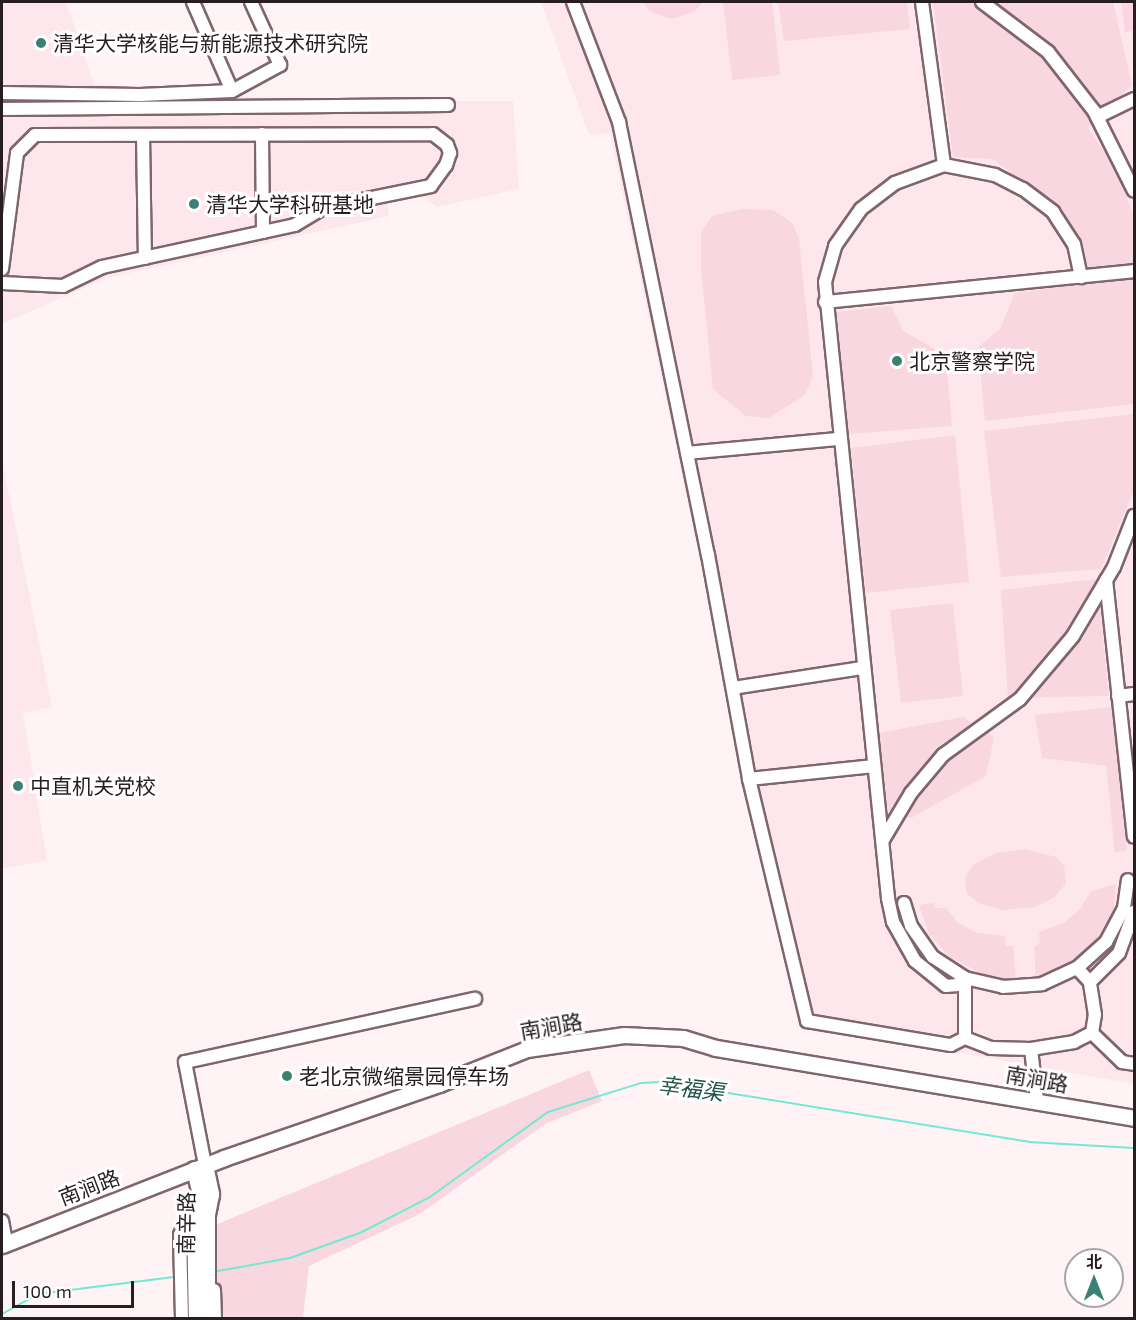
<!DOCTYPE html>
<meta charset="utf-8">
<style>
body{margin:0}
#map{position:relative;width:1136px;height:1320px;overflow:hidden;background:#fff3f6;font-family:"Exo 2","Noto Sans SC",sans-serif}
div>[style]{position:absolute}
[style*='--x']{left:calc(var(--x)*1px);top:calc(var(--y)*1px);width:calc(var(--w)*1px);rotate:calc(var(--a)*1deg)}
.built>*{inset:0;background:#fde6ec}
.green>*{inset:0;background:#f9d7e0}
.stream>*{height:2px;margin:-1px;padding:0 1px;transform-origin:1px;border-radius:1px;background:#73e9d4}
.roads{filter:drop-shadow(2px 0 #7e666c) drop-shadow(-2px 0 #7e666c) drop-shadow(0 2px #7e666c) drop-shadow(0 -2px #7e666c)}
.minor>*{height:12px;margin:-6px;padding:0 6px;transform-origin:6px;border-radius:6px;background:#fff}
.major>*{height:15px;margin:-7.5px;padding:0 7.5px;transform-origin:7.5px;border-radius:7.5px;background:#fff}
.dots>*{width:16px;height:16px;translate:-50% -50%;box-sizing:border-box;border:3px solid #fff;border-radius:50%}
span{translate:-50% -50%;white-space:nowrap;text-align:center;line-height:1.15;-webkit-text-stroke:6px #fff;paint-order:stroke}
.poi-label{font-size:21px;color:#281e21}
.left{translate:0 -50%;text-align:left}
.street-label{font-size:21px;color:#281e21}
.water-label{font-size:22px;color:#20534a;font-style:italic}
.frame{position:absolute;inset:0;border:3px solid #281e21;pointer-events:none}
.north{position:absolute;left:1064px;top:1248px;width:60px;height:60px;box-sizing:border-box;background:#fff;border:2px solid #a9a5a6;border-radius:50%;rotate:0deg;font-size:16px;font-weight:700;line-height:24px;text-align:center;color:#281e21}
.north::after{content:'';display:block;margin:auto;width:21px;height:27px;background:#3c8074;clip-path:polygon(50% 0,100% 100%,50% 72%,0 100%)}
.scale{position:absolute;left:12px;top:1281px;width:122px;height:27px;box-sizing:border-box;border:3px solid #281e21;border-top:0;padding-left:8px;font-size:18px;line-height:21px;white-space:nowrap;color:#281e21;-webkit-text-stroke:4px #fff;paint-order:stroke}
</style>
<div id="map">
<div class="built">
<div style="clip-path:polygon(2px 2px,66px 2px,94px 84px,309px 102px,513px 101px,519px 189px,437px 207px,415px 191px,387px 202px,389px 216px,106px 278px,2px 324px)"></div>
<div style="clip-path:polygon(541px 2px,1134px 2px,1134px 1084px,798px 1024px,610px 133px,589px 135px)"></div>
<div style="clip-path:polygon(2px 459px,52px 707px,23px 713px,47px 860px,2px 869px)"></div>
</div>
<div class="green">
<div style="clip-path:polygon(643px 2px,703px 2px,694px 12px,671px 19px,650px 11px)"></div>
<div style="clip-path:polygon(723px 2px,772px 2px,780px 75px,732px 80px)"></div>
<div style="clip-path:polygon(778px 2px,907px 2px,910px 29px,784px 41px)"></div>
<div style="clip-path:polygon(933px 2px,1113px 2px,1132px 85px,1088px 128px,1118px 172px,1134px 217px,1134px 264px,1090px 271px,1061px 211px,993px 159px,953px 157px)"></div>
<div style="clip-path:polygon(1121px 2px,1134px 2px,1134px 52px,1132px 31px,1125px 32px)"></div>
<div style="clip-path:polygon(742px 209px,773px 210px,792px 223px,799px 238px,813px 376px,805px 395px,769px 418px,746px 416px,713px 389px,701px 269px,701px 232px,712px 216px)"></div>
<div style="clip-path:polygon(1134px 278px,1134px 404px,985px 421px,978px 347px,1000px 329px,1015px 293px)"></div>
<div style="clip-path:polygon(891px 306px,903px 331px,946px 355px,952px 426px,847px 434px,837px 312px)"></div>
<div style="clip-path:polygon(1134px 414px,1134px 490px,1101px 569px,1001px 577px,984px 431px)"></div>
<div style="clip-path:polygon(955px 435px,969px 582px,866px 593px,851px 448px)"></div>
<div style="clip-path:polygon(1097px 579px,1109px 696px,1008px 698px,1001px 590px)"></div>
<div style="clip-path:polygon(953px 603px,963px 696px,901px 703px,890px 610px)"></div>
<div style="clip-path:polygon(1113px 707px,1127px 850px,1115px 853px,1106px 766px,1042px 758px,1035px 715px)"></div>
<div style="clip-path:polygon(963px 717px,994px 737px,986px 776px,911px 818px,888px 810px,879px 733px)"></div>
<div style="clip-path:polygon(1025px 849px,1056px 857px,1064px 866px,1066px 883px,1055px 897px,1035px 907px,1002px 910px,979px 903px,967px 894px,965px 878px,973px 865px,996px 853px)"></div>
<div style="clip-path:polygon(1116px 884px,1113px 912px,1092px 948px,1075px 964px,1036px 979px,1034px 946px,1040px 943px,1039px 932px,1064px 923px,1080px 909px,1091px 891px)"></div>
<div style="clip-path:polygon(933px 903px,936px 908px,946px 908px,958px 923px,978px 933px,1005px 936px,1006px 946px,1013px 946px,1016px 981px,994px 980px,950px 957px,929px 934px,919px 905px)"></div>
<div style="clip-path:polygon(589px 1070px,602px 1101px,545px 1124px,420px 1214px,309px 1266px,303px 1318px,216px 1318px,215px 1225px)"></div>
</div>
<div class="stream">
<div style="--x:218;--y:1271;--w:73;--a:-10.2"></div>
<div style="--x:290;--y:1258;--w:74;--a:-19.7"></div>
<div style="--x:360;--y:1233;--w:79;--a:-27.2"></div>
<div style="--x:430;--y:1197;--w:145;--a:-35.8"></div>
<div style="--x:548;--y:1112;--w:97;--a:-17.3"></div>
<div style="--x:641;--y:1083;--w:19;--a:-3"></div>
<div style="--x:660;--y:1082;--w:374;--a:9.2"></div>
<div style="--x:1029;--y:1142;--w:105;--a:3.3"></div>
<div style="--x:2;--y:1314;--w:41;--a:-29.1"></div>
<div style="--x:38;--y:1294;--w:137;--a:-7.1"></div>
</div>
<div class="roads">
<div class="minor">
<div style="--x:193;--y:2;--w:97;--a:66.3"></div>
<div style="--x:573;--y:2;--w:129;--a:69"></div>
<div style="--x:619;--y:122;--w:442;--a:78.4"></div>
<div style="--x:708;--y:555;--w:228;--a:79.6"></div>
<div style="--x:749;--y:779;--w:249;--a:76.5"></div>
<div style="--x:807;--y:1021;--w:146;--a:9.5"></div>
<div style="--x:951;--y:1045;--w:16;--a:-27"></div>
<div style="--x:922;--y:2;--w:164;--a:82.3"></div>
<div style="--x:982;--y:2;--w:83;--a:37.1"></div>
<div style="--x:1048;--y:52;--w:75;--a:52.1"></div>
<div style="--x:1094;--y:111;--w:89;--a:63.4"></div>
<div style="--x:2;--y:93;--w:138;--a:0.8"></div>
<div style="--x:140;--y:95;--w:92;--a:-2.5"></div>
<div style="--x:232;--y:91;--w:55;--a:-28.4"></div>
<div style="--x:280;--y:65;--w:69;--a:-114.7"></div>
<div style="--x:2;--y:109;--w:446;--a:-0.5"></div>
<div style="--x:1097;--y:117;--w:41;--a:-25.9"></div>
<div style="--x:262;--y:134;--w:98;--a:89.4"></div>
<div style="--x:143;--y:135;--w:123;--a:89.1"></div>
<div style="--x:2;--y:269;--w:117;--a:-82.6"></div>
<div style="--x:17;--y:153;--w:25;--a:-45"></div>
<div style="--x:35;--y:135;--w:398;--a:-0.1"></div>
<div style="--x:433;--y:134;--w:18;--a:38"></div>
<div style="--x:447;--y:145;--w:9;--a:69"></div>
<div style="--x:450;--y:153;--w:13;--a:108"></div>
<div style="--x:446;--y:165;--w:26;--a:126"></div>
<div style="--x:431;--y:186;--w:110;--a:168.5"></div>
<div style="--x:323;--y:208;--w:33;--a:149"></div>
<div style="--x:295;--y:225;--w:198;--a:167.7"></div>
<div style="--x:102;--y:267;--w:43;--a:154"></div>
<div style="--x:63;--y:286;--w:61;--a:-177.2"></div>
<div style="--x:825;--y:302;--w:311;--a:-5.7"></div>
<div style="--x:687;--y:453;--w:153;--a:-5.3"></div>
<div style="--x:1106;--y:580;--w:258;--a:83.8"></div>
<div style="--x:733;--y:688;--w:131;--a:-8.8"></div>
<div style="--x:1118;--y:696;--w:16;--a:-7"></div>
<div style="--x:749;--y:779;--w:126;--a:-5.9"></div>
<div style="--x:883;--y:840;--w:55;--a:-59.2"></div>
<div style="--x:911;--y:793;--w:50;--a:-49.9"></div>
<div style="--x:943;--y:755;--w:95;--a:-36"></div>
<div style="--x:1020;--y:699;--w:82;--a:-49.9"></div>
<div style="--x:1073;--y:636;--w:80;--a:-59.3"></div>
<div style="--x:1114;--y:567;--w:55;--a:-68.6"></div>
<div style="--x:904;--y:903;--w:24;--a:73"></div>
<div style="--x:911;--y:926;--w:38;--a:55"></div>
<div style="--x:933;--y:957;--w:38;--a:33"></div>
<div style="--x:965;--y:978;--w:39;--a:13"></div>
<div style="--x:1003;--y:987;--w:39;--a:-4"></div>
<div style="--x:1042;--y:984;--w:38;--a:-25"></div>
<div style="--x:1077;--y:968;--w:39;--a:-42"></div>
<div style="--x:1106;--y:942;--w:38;--a:-62"></div>
<div style="--x:1124;--y:908;--w:28;--a:-82"></div>
<div style="--x:965;--y:978;--w:11;--a:139"></div>
<div style="--x:957;--y:985;--w:11;--a:175"></div>
<div style="--x:946;--y:986;--w:40;--a:-141"></div>
<div style="--x:915;--y:961;--w:45;--a:-119.4"></div>
<div style="--x:893;--y:922;--w:25;--a:-102"></div>
<div style="--x:888;--y:898;--w:619;--a:-95.84"></div>
<div style="--x:825;--y:282;--w:37;--a:-74"></div>
<div style="--x:835;--y:246;--w:45;--a:-54.9"></div>
<div style="--x:861;--y:209;--w:43;--a:-37.4"></div>
<div style="--x:895;--y:183;--w:52;--a:-20.2"></div>
<div style="--x:944;--y:165;--w:52;--a:11.1"></div>
<div style="--x:995;--y:175;--w:31;--a:27"></div>
<div style="--x:1023;--y:189;--w:38;--a:37"></div>
<div style="--x:1053;--y:212;--w:38;--a:57"></div>
<div style="--x:1074;--y:244;--w:34;--a:78"></div>
<div style="--x:965;--y:978;--w:60;--a:90"></div>
<div style="--x:965;--y:1038;--w:28;--a:21"></div>
<div style="--x:991;--y:1048;--w:40;--a:1.4"></div>
<div style="--x:1031;--y:1049;--w:44;--a:-9.2"></div>
<div style="--x:1074;--y:1042;--w:20;--a:-27"></div>
<div style="--x:1092;--y:1033;--w:18;--a:-81"></div>
<div style="--x:1095;--y:1015;--w:33;--a:-99"></div>
<div style="--x:1090;--y:982;--w:19;--a:-133"></div>
<div style="--x:1090;--y:982;--w:41;--a:-45"></div>
<div style="--x:1119;--y:953;--w:44;--a:-69.9"></div>
<div style="--x:1092;--y:1033;--w:42;--a:44"></div>
<div style="--x:1122;--y:1062;--w:12;--a:9"></div>
<div style="--x:1031;--y:1049;--w:51;--a:83.3"></div>
<div style="--x:205;--y:1165;--w:105;--a:-101"></div>
<div style="--x:185;--y:1062;--w:297;--a:-12.3"></div>
<div style="--x:2;--y:1221;--w:21;--a:79"></div>
<div style="--x:214;--y:1290;--w:28;--a:88"></div>
<div style="--x:182;--y:1318;--w:83;--a:-91.4"></div>
<div style="--x:180;--y:1235;--w:9;--a:-69"></div>
<div style="--x:183;--y:1227;--w:19;--a:-32"></div>
</div>
<div class="major">
<div style="--x:205;--y:1165;--w:30;--a:78"></div>
<div style="--x:211;--y:1194;--w:20;--a:101"></div>
<div style="--x:207;--y:1214;--w:104;--a:90"></div>
<div style="--x:194;--y:1169;--w:28;--a:77"></div>
<div style="--x:200;--y:1196;--w:23;--a:105"></div>
<div style="--x:194;--y:1218;--w:100;--a:88.9"></div>
<div style="--x:2;--y:1245;--w:238;--a:-21.4"></div>
<div style="--x:224;--y:1158;--w:227;--a:-19"></div>
<div style="--x:439;--y:1084;--w:95;--a:-21.7"></div>
<div style="--x:527;--y:1049;--w:98;--a:-8.2"></div>
<div style="--x:624;--y:1035;--w:59;--a:2.9"></div>
<div style="--x:683;--y:1038;--w:34;--a:17"></div>
<div style="--x:716;--y:1048;--w:424;--a:9.5"></div>
</div>
</div>
<div class="dots">
<div style="left:41px;top:43px;background:#3c8074"></div>
<div style="left:194px;top:204px;background:#3c8074"></div>
<div style="left:897px;top:361px;background:#3c8074"></div>
<div style="left:18px;top:786px;background:#3c8074"></div>
<div style="left:287px;top:1076px;background:#3c8074"></div>
</div>
<div class="poi-label">
<span class="left" style="left:53px;top:43px">清华大学核能与新能源技术研究院</span>
<span class="left" style="left:206px;top:204px">清华大学科研基地</span>
<span class="left" style="left:909px;top:361px">北京警察学院</span>
<span class="left" style="left:30px;top:786px">中直机关党校</span>
<span class="left" style="left:299px;top:1076px">老北京微缩景园停车场</span>
</div>
<div class="street-label">
<span style="left:551px;top:1026px;rotate:-10deg">南涧路</span>
<span style="left:1037px;top:1079px;rotate:10deg">南涧路</span>
<span style="left:89px;top:1187px;rotate:-21deg">南涧路</span>
<span style="left:186px;top:1223px;rotate:-89deg">南辛路</span>
</div>
<div class="water-label">
<span style="left:691px;top:1088px;rotate:7deg">幸福渠</span>
</div>
<div class="frame"></div>
<div class="north">北</div>
<div class="scale">100 m</div>
</div>
